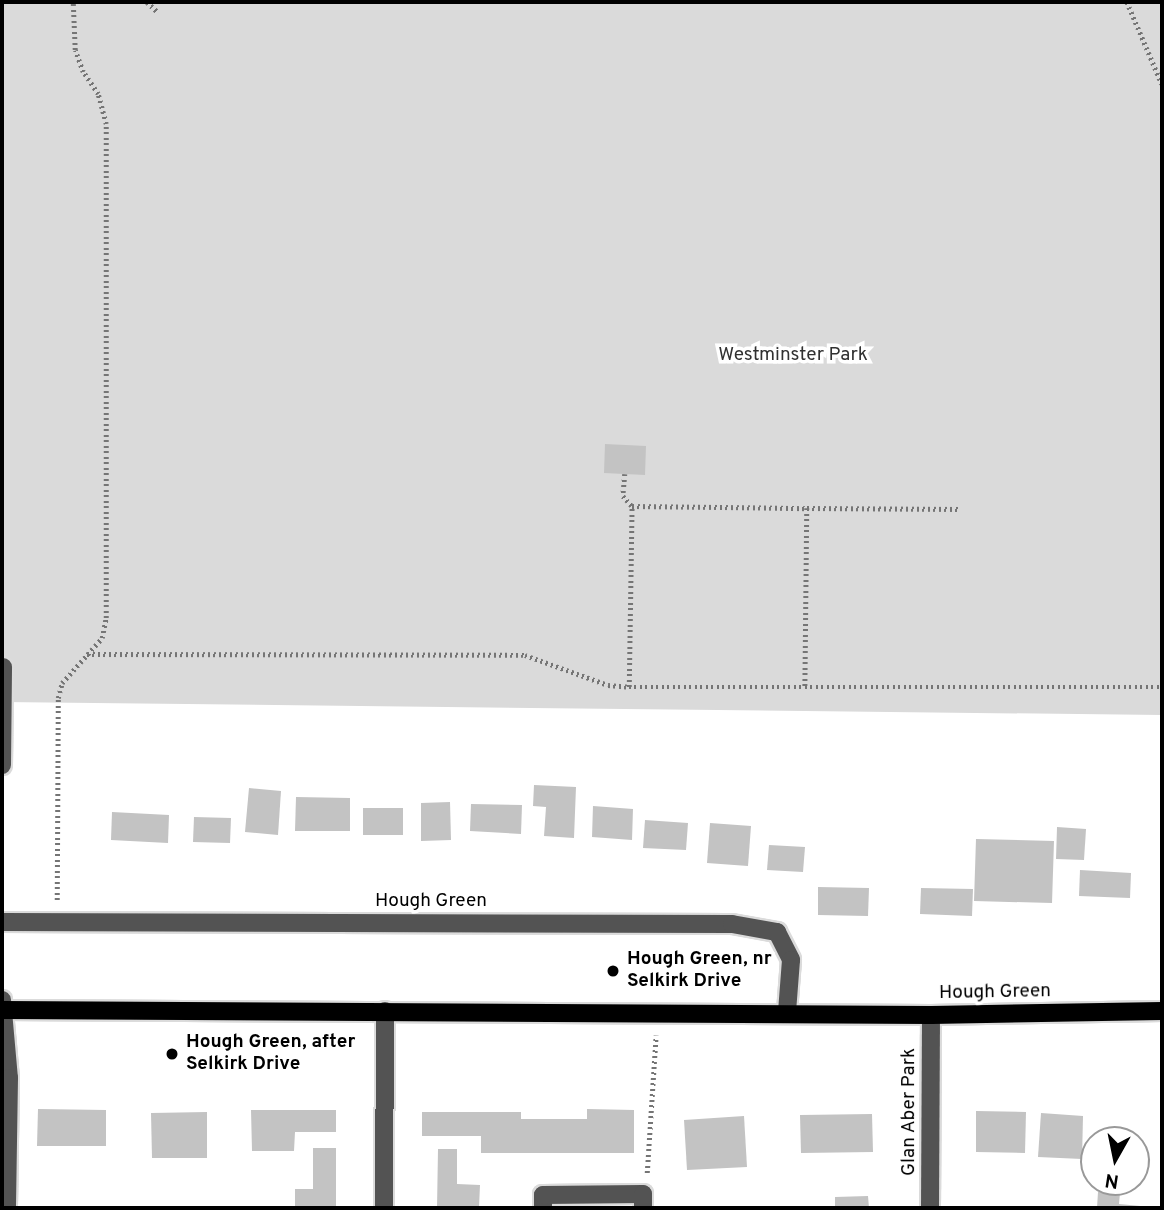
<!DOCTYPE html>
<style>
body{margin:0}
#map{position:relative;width:1164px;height:1210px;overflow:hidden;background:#fff;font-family:Overpass,sans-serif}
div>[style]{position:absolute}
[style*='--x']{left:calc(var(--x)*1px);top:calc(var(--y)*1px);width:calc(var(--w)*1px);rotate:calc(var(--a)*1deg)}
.green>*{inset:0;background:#dadada}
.building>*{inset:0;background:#c3c3c3}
.path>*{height:4.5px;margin-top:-2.25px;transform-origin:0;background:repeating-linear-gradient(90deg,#757575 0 2px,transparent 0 5.5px)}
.roads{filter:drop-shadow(2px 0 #dbdbdb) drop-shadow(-2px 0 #dbdbdb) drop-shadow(0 2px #dbdbdb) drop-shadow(0 -2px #dbdbdb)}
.minor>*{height:18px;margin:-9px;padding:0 9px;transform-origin:9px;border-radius:9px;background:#535353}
.major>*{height:18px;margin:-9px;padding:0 9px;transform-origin:9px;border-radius:9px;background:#000}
.dots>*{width:19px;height:19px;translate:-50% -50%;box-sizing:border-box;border:4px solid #fff;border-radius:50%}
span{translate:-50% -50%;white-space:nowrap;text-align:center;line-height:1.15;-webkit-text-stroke:7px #fff;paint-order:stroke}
.park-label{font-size:19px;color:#313131}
.street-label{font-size:19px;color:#000}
.poi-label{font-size:19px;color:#000;font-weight:700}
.left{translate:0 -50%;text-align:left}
.frame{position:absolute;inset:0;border:4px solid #000;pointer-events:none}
.north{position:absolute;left:1080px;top:1126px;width:70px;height:70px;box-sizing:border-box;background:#fff;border:2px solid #999;border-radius:50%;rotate:189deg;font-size:19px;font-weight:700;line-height:28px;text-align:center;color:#000}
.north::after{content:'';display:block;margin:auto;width:24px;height:32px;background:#000;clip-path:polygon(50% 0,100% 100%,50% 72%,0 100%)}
</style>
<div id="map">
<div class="green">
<div style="clip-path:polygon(2px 2px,1162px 2px,1162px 715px,2px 702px)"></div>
</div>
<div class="building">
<div style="clip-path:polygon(605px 444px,646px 446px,645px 475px,604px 473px)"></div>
<div style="clip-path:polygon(534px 785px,576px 787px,574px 838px,544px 836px,546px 807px,533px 806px)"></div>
<div style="clip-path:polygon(249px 788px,281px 791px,278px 835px,245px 832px)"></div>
<div style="clip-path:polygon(296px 797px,350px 798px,350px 831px,295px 831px)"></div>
<div style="clip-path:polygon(450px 802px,451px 840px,421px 841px,421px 803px)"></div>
<div style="clip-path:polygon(471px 804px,522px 805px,521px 834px,470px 831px)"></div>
<div style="clip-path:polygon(593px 806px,633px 809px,632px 840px,592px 837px)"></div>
<div style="clip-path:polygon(363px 808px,403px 808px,403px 835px,363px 835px)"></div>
<div style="clip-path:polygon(112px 812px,169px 815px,168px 843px,111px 840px)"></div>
<div style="clip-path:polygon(194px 817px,231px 818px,230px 843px,193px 842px)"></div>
<div style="clip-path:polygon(645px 820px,688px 823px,686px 850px,643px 848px)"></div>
<div style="clip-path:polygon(710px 823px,751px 826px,748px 866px,707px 863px)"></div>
<div style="clip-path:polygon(1057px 827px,1086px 829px,1084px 860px,1056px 859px)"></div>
<div style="clip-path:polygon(976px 839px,1054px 841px,1052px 903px,974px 901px)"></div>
<div style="clip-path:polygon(769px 845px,805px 847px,803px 872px,767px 870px)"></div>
<div style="clip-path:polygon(1080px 870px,1131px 873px,1130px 898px,1079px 896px)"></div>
<div style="clip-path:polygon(818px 887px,869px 888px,868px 916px,818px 915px)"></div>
<div style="clip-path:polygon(921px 888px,973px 889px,972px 916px,920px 914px)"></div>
<div style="clip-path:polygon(38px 1109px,106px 1110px,106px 1146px,37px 1146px)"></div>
<div style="clip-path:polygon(587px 1109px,634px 1110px,634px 1153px,481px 1153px,481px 1136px,422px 1136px,422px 1112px,521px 1112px,521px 1119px,587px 1119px)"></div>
<div style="clip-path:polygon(251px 1110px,336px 1110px,336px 1132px,295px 1132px,294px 1151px,252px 1151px)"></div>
<div style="clip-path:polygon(976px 1111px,1026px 1112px,1025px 1153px,976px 1152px)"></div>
<div style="clip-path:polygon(207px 1112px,207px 1158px,152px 1158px,151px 1113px)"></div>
<div style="clip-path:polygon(1041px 1113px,1083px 1116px,1082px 1159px,1038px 1157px)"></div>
<div style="clip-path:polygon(872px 1114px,873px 1152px,801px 1153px,800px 1115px)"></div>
<div style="clip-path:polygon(744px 1116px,747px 1167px,687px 1170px,684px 1120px)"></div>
<div style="clip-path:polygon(313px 1148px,336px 1148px,336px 1208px,295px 1208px,295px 1189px,313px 1189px)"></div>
<div style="clip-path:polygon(438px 1149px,457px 1149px,457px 1184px,480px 1185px,479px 1208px,437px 1208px)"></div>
<div style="clip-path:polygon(1098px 1192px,1120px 1193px,1119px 1204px,1162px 1208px,1097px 1208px)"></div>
<div style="clip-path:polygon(868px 1196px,869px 1208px,835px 1208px,835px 1197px)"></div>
</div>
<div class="path">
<div style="--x:147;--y:2;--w:16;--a:43"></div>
<div style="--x:1127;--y:2;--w:89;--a:66.9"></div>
<div style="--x:625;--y:474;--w:22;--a:95"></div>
<div style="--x:623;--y:496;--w:13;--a:48"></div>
<div style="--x:632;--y:506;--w:175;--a:0.7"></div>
<div style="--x:807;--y:508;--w:179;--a:90.6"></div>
<div style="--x:807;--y:508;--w:153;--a:0.4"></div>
<div style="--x:87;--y:654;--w:438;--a:0.1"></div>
<div style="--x:525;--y:655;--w:88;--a:19.9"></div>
<div style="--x:608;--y:685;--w:21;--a:5"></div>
<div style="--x:629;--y:687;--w:533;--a:0"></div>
<div style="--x:629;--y:687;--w:181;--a:-89.1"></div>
<div style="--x:57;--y:900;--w:202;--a:-89.7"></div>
<div style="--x:58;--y:698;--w:16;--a:-75"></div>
<div style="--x:62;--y:683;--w:60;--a:-48.4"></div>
<div style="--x:102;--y:638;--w:20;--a:-79"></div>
<div style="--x:106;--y:618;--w:494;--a:-90"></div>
<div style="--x:106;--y:124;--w:31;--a:-105"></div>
<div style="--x:98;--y:94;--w:27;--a:-124"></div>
<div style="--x:83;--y:72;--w:23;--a:-110"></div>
<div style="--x:75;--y:50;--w:48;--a:-92.4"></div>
<div style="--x:647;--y:1173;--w:138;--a:-86.3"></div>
</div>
<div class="roads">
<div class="minor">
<div style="--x:2;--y:765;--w:98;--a:-89.4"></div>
<div style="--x:2;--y:922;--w:730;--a:0.16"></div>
<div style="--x:732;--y:924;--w:46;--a:10.1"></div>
<div style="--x:777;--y:932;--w:31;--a:63"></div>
<div style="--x:791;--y:960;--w:52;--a:94.4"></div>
<div style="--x:2;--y:1000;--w:78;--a:84.9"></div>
<div style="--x:9;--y:1078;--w:130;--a:90.9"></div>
<div style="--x:384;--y:1208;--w:197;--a:-89.7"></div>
<div style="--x:543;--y:1208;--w:13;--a:-90"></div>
<div style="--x:543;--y:1195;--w:100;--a:-0.6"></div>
<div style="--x:643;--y:1194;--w:14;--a:90"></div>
<div style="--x:930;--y:1208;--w:193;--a:-89.7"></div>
</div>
<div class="major">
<div style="--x:2;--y:1010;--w:929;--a:0.31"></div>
<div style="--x:931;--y:1015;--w:231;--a:-1"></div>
</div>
</div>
<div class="dots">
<div style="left:613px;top:971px;background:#000"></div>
<div style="left:172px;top:1054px;background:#000"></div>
</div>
<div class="park-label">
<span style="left:793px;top:356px">Westminster Park</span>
</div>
<div class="street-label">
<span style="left:431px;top:902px">Hough Green</span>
<span style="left:995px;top:993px;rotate:-1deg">Hough Green</span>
<span style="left:910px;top:1112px;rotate:-90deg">Glan Aber Park</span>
</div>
<div class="poi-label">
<span class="left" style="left:627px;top:971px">Hough Green, nr<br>Selkirk Drive</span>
<span class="left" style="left:186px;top:1054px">Hough Green, after<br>Selkirk Drive</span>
</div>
<div class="frame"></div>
<div class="north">N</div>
</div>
